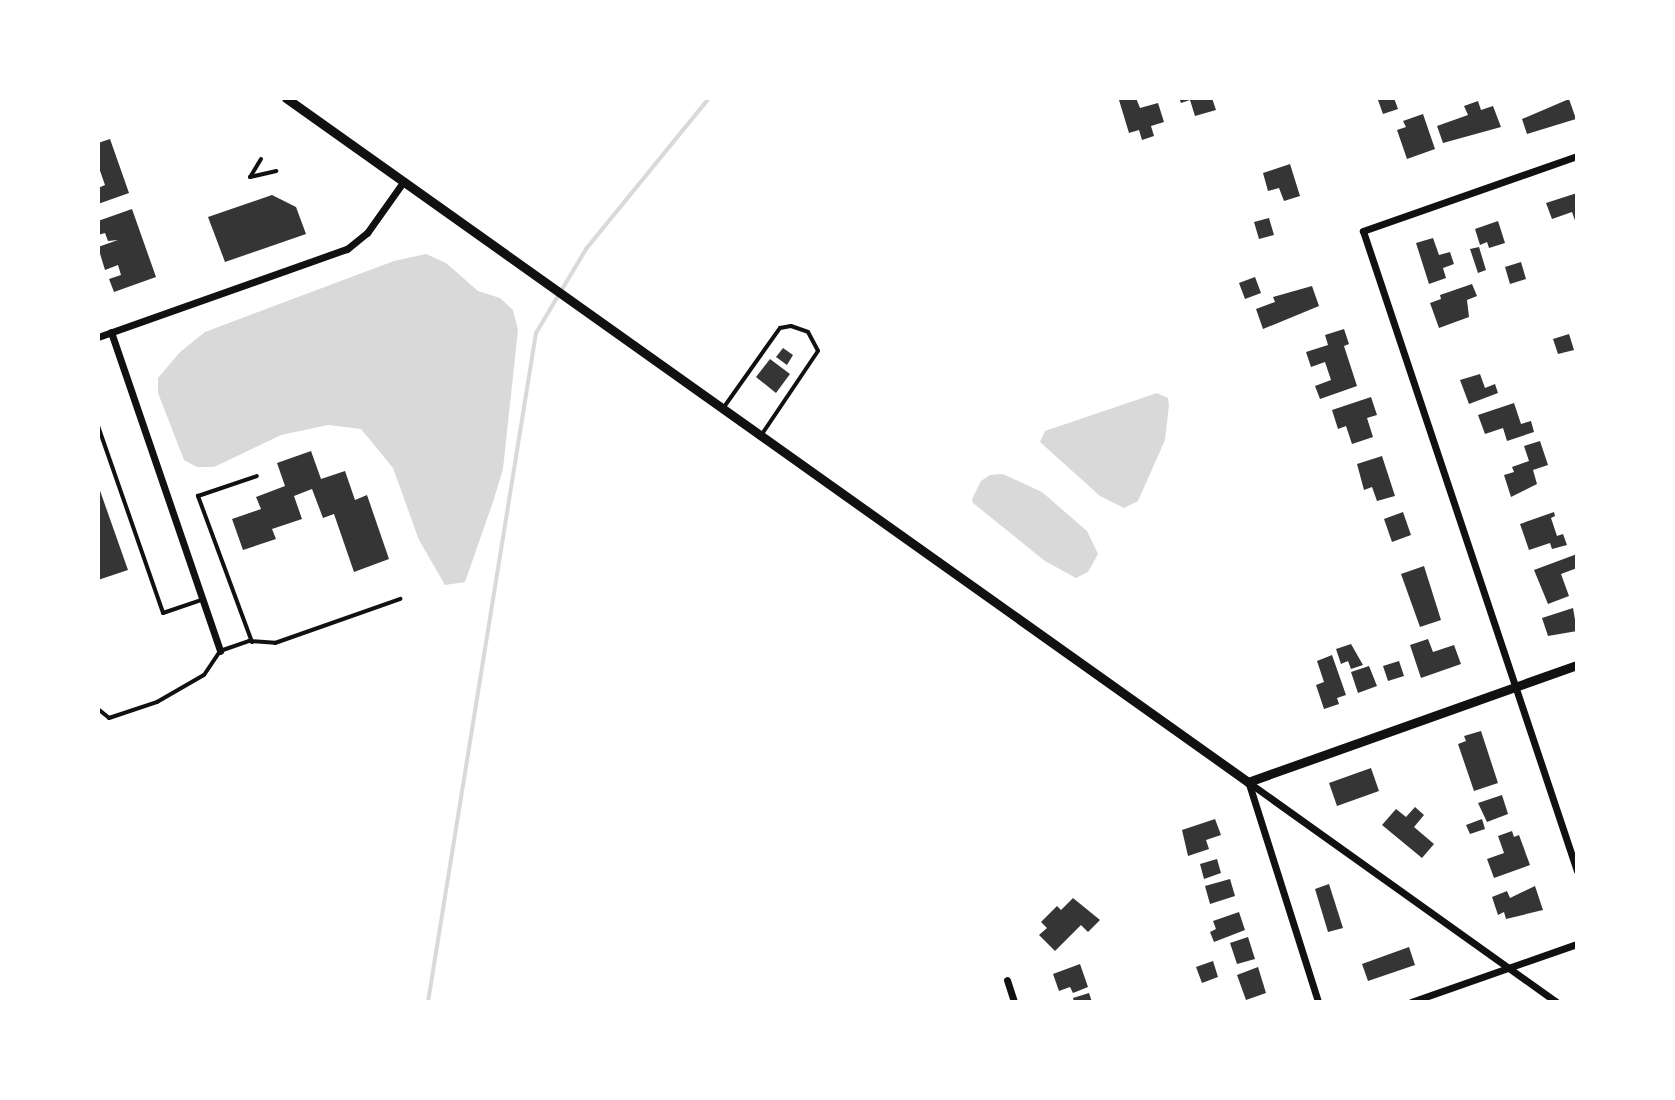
<!DOCTYPE html>
<style>
body{margin:0}
#map{position:relative;width:1675px;height:1100px;overflow:hidden;background:#fff;font-family:Barlow,sans-serif}
div>[style]{position:absolute}
[style*='--x']{left:calc(var(--x)*1px);top:calc(var(--y)*1px);width:calc(var(--w)*1px);rotate:calc(var(--a)*1deg)}
.water>*{inset:0;background:#d9d9d9}
.stream>*{height:4px;margin:-2px;padding:0 2px;transform-origin:2px;border-radius:2px;background:#d9d9d9}
.building>*{inset:0;background:#353535}
.service>*{height:4px;margin:-2px;padding:0 2px;transform-origin:2px;border-radius:2px;background:#111}
.minor>*{height:7px;margin:-3.5px;padding:0 3.5px;transform-origin:3.5px;border-radius:3.5px;background:#111}
.tertiary>*{height:9px;margin:-4.5px;padding:0 4.5px;transform-origin:4.5px;border-radius:4.5px;background:#111}
span{translate:-50% -50%;white-space:nowrap;text-align:center;line-height:1.15;-webkit-text-stroke:8px #fff;paint-order:stroke}
.frame{position:absolute;inset:0;border:100px solid #fff;pointer-events:none}
</style>
<div id="map">
<div class="water">
<div style="clip-path:polygon(426px 254px,446px 263px,478px 291px,500px 298px,513px 310px,518px 330px,503px 469px,493px 502px,465px 582px,445px 585px,419px 540px,393px 468px,361px 429px,328px 425px,281px 435px,214px 467px,197px 467px,184px 460px,158px 393px,158px 378px,180px 352px,205px 332px,394px 261px)"></div>
<div style="clip-path:polygon(1157px 393px,1168px 398px,1169px 405px,1165px 440px,1138px 501px,1124px 508px,1100px 496px,1040px 442px,1045px 431px)"></div>
<div style="clip-path:polygon(1003px 474px,1042px 492px,1087px 531px,1098px 554px,1088px 572px,1076px 578px,1045px 561px,973px 503px,972px 499px,981px 481px,990px 475px)"></div>
</div>
<div class="stream">
<div style="--x:428;--y:1002;--w:678;--a:-80.83"></div>
<div style="--x:536;--y:333;--w:98;--a:-59.2"></div>
<div style="--x:586;--y:249;--w:195;--a:-50.8"></div>
</div>
<div class="building">
<div style="clip-path:polygon(1136px 98px,1140px 108px,1158px 103px,1164px 122px,1151px 126px,1154px 136px,1142px 140px,1139px 130px,1129px 133px,1119px 100px)"></div>
<div style="clip-path:polygon(1179px 98px,1212px 98px,1216px 110px,1195px 116px,1190px 100px,1181px 103px)"></div>
<div style="clip-path:polygon(1394px 98px,1398px 109px,1383px 114px,1378px 100px)"></div>
<div style="clip-path:polygon(1569px 99px,1576px 119px,1527px 134px,1522px 119px)"></div>
<div style="clip-path:polygon(1478px 101px,1481px 110px,1493px 106px,1501px 127px,1443px 143px,1437px 126px,1468px 115px,1464px 106px)"></div>
<div style="clip-path:polygon(1423px 114px,1435px 149px,1407px 159px,1397px 130px,1406px 127px,1403px 121px)"></div>
<div style="clip-path:polygon(110px 139px,129px 193px,98px 204px,98px 188px,105px 185px,98px 165px,98px 143px)"></div>
<div style="clip-path:polygon(1290px 164px,1300px 196px,1284px 201px,1279px 188px,1268px 191px,1263px 173px)"></div>
<div style="clip-path:polygon(1577px 193px,1577px 226px,1572px 212px,1552px 219px,1546px 203px)"></div>
<div style="clip-path:polygon(272px 195px,296px 207px,306px 234px,225px 262px,208px 217px)"></div>
<div style="clip-path:polygon(132px 209px,156px 277px,114px 292px,109px 279px,121px 275px,118px 265px,105px 270px,98px 247px,118px 240px,108px 241px,105px 233px,98px 235px,98px 221px)"></div>
<div style="clip-path:polygon(1269px 218px,1274px 235px,1259px 239px,1254px 222px)"></div>
<div style="clip-path:polygon(1498px 221px,1505px 243px,1489px 248px,1487px 242px,1480px 245px,1475px 229px)"></div>
<div style="clip-path:polygon(1433px 238px,1439px 255px,1450px 252px,1454px 264px,1443px 268px,1446px 278px,1429px 284px,1416px 243px)"></div>
<div style="clip-path:polygon(1479px 247px,1486px 270px,1478px 273px,1470px 249px)"></div>
<div style="clip-path:polygon(1521px 262px,1526px 279px,1510px 284px,1505px 267px)"></div>
<div style="clip-path:polygon(1255px 277px,1261px 293px,1245px 299px,1239px 283px)"></div>
<div style="clip-path:polygon(1472px 284px,1477px 296px,1467px 300px,1469px 317px,1439px 328px,1430px 303px,1441px 299px,1440px 295px)"></div>
<div style="clip-path:polygon(1312px 286px,1319px 306px,1263px 329px,1256px 309px,1275px 302px,1273px 297px)"></div>
<div style="clip-path:polygon(1344px 329px,1349px 344px,1344px 346px,1357px 386px,1320px 399px,1315px 386px,1331px 380px,1325px 362px,1311px 367px,1306px 352px,1328px 345px,1325px 335px)"></div>
<div style="clip-path:polygon(1569px 334px,1574px 350px,1558px 354px,1553px 339px)"></div>
<div style="clip-path:polygon(783px 348px,793px 355px,787px 365px,776px 357px)"></div>
<div style="clip-path:polygon(770px 359px,790px 374px,776px 393px,756px 377px)"></div>
<div style="clip-path:polygon(1480px 374px,1485px 388px,1495px 384px,1498px 393px,1469px 404px,1460px 380px)"></div>
<div style="clip-path:polygon(1371px 397px,1377px 415px,1367px 418px,1373px 437px,1352px 444px,1346px 426px,1338px 429px,1332px 410px)"></div>
<div style="clip-path:polygon(1514px 403px,1521px 424px,1531px 421px,1534px 432px,1507px 441px,1503px 428px,1485px 434px,1478px 415px)"></div>
<div style="clip-path:polygon(1540px 441px,1548px 465px,1533px 470px,1537px 484px,1511px 497px,1504px 475px,1514px 472px,1512px 467px,1529px 461px,1524px 446px)"></div>
<div style="clip-path:polygon(311px 451px,321px 479px,345px 471px,355px 500px,367px 495px,389px 559px,354px 572px,334px 514px,323px 518px,312px 489px,294px 496px,302px 519px,272px 529px,276px 539px,243px 550px,232px 519px,261px 509px,256px 497px,285px 486px,277px 463px)"></div>
<div style="clip-path:polygon(1382px 456px,1395px 496px,1377px 501px,1372px 487px,1364px 490px,1357px 464px)"></div>
<div style="clip-path:polygon(98px 485px,128px 570px,98px 580px)"></div>
<div style="clip-path:polygon(1403px 512px,1411px 535px,1392px 542px,1384px 519px)"></div>
<div style="clip-path:polygon(1554px 512px,1555px 516px,1551px 518px,1557px 536px,1563px 534px,1567px 545px,1552px 549px,1550px 543px,1529px 550px,1520px 524px)"></div>
<div style="clip-path:polygon(1577px 554px,1577px 568px,1561px 574px,1569px 596px,1548px 604px,1534px 570px)"></div>
<div style="clip-path:polygon(1424px 566px,1441px 620px,1420px 627px,1401px 574px)"></div>
<div style="clip-path:polygon(1573px 608px,1577px 631px,1548px 636px,1542px 618px)"></div>
<div style="clip-path:polygon(1428px 639px,1433px 652px,1454px 645px,1461px 664px,1421px 678px,1410px 645px)"></div>
<div style="clip-path:polygon(1351px 644px,1363px 665px,1351px 669px,1348px 661px,1341px 664px,1336px 649px)"></div>
<div style="clip-path:polygon(1332px 655px,1346px 695px,1337px 698px,1339px 704px,1324px 709px,1316px 685px,1324px 682px,1317px 661px)"></div>
<div style="clip-path:polygon(1399px 661px,1404px 676px,1388px 681px,1383px 666px)"></div>
<div style="clip-path:polygon(1369px 666px,1377px 686px,1358px 693px,1351px 672px)"></div>
<div style="clip-path:polygon(1481px 731px,1498px 783px,1474px 791px,1458px 744px,1466px 741px,1464px 736px)"></div>
<div style="clip-path:polygon(1371px 768px,1379px 791px,1337px 806px,1329px 783px)"></div>
<div style="clip-path:polygon(1502px 795px,1508px 814px,1487px 822px,1478px 803px)"></div>
<div style="clip-path:polygon(1415px 807px,1424px 815px,1414px 827px,1434px 844px,1422px 858px,1382px 825px,1396px 809px,1406px 817px)"></div>
<div style="clip-path:polygon(1215px 819px,1221px 835px,1206px 840px,1209px 849px,1188px 856px,1182px 830px)"></div>
<div style="clip-path:polygon(1482px 819px,1485px 829px,1470px 834px,1466px 825px)"></div>
<div style="clip-path:polygon(1512px 831px,1514px 837px,1519px 835px,1530px 865px,1494px 878px,1487px 859px,1504px 853px,1498px 836px)"></div>
<div style="clip-path:polygon(1217px 859px,1221px 873px,1204px 879px,1200px 864px)"></div>
<div style="clip-path:polygon(1230px 879px,1235px 896px,1210px 904px,1205px 886px)"></div>
<div style="clip-path:polygon(1329px 884px,1343px 928px,1328px 932px,1315px 889px)"></div>
<div style="clip-path:polygon(1535px 886px,1543px 910px,1506px 919px,1504px 912px,1498px 915px,1492px 897px,1507px 891px,1510px 898px)"></div>
<div style="clip-path:polygon(1073px 898px,1100px 920px,1088px 932px,1081px 925px,1055px 951px,1039px 935px,1047px 928px,1041px 922px,1057px 906px,1061px 910px)"></div>
<div style="clip-path:polygon(1239px 912px,1245px 930px,1214px 942px,1210px 932px,1216px 929px,1213px 921px)"></div>
<div style="clip-path:polygon(1248px 937px,1255px 959px,1237px 964px,1230px 943px)"></div>
<div style="clip-path:polygon(1409px 947px,1415px 965px,1368px 981px,1362px 964px)"></div>
<div style="clip-path:polygon(1213px 961px,1218px 977px,1202px 983px,1196px 967px)"></div>
<div style="clip-path:polygon(1080px 964px,1088px 987px,1073px 993px,1070px 987px,1059px 991px,1053px 974px)"></div>
<div style="clip-path:polygon(1258px 967px,1266px 993px,1246px 1000px,1237px 975px)"></div>
<div style="clip-path:polygon(1089px 993px,1092px 1002px,1074px 1002px,1073px 998px)"></div>
</div>
<div class="service">
<div style="--x:261;--y:159;--w:21;--a:121"></div>
<div style="--x:250;--y:177;--w:27;--a:-13"></div>
<div style="--x:724;--y:407;--w:97;--a:-54.7"></div>
<div style="--x:780;--y:328;--w:11;--a:-10"></div>
<div style="--x:791;--y:326;--w:18;--a:19"></div>
<div style="--x:808;--y:332;--w:21;--a:62"></div>
<div style="--x:818;--y:351;--w:100;--a:124"></div>
<div style="--x:98;--y:426;--w:198;--a:70.8"></div>
<div style="--x:163;--y:613;--w:40;--a:-18.9"></div>
<div style="--x:252;--y:642;--w:156;--a:-110.3"></div>
<div style="--x:198;--y:496;--w:62;--a:-18.7"></div>
<div style="--x:98;--y:709;--w:14;--a:39"></div>
<div style="--x:109;--y:718;--w:51;--a:-18.4"></div>
<div style="--x:157;--y:702;--w:54;--a:-29.9"></div>
<div style="--x:204;--y:675;--w:29;--a:-56"></div>
<div style="--x:220;--y:651;--w:31;--a:-19"></div>
<div style="--x:249;--y:641;--w:26;--a:4"></div>
<div style="--x:275;--y:643;--w:133;--a:-19.4"></div>
</div>
<div class="minor">
<div style="--x:1577;--y:156;--w:227;--a:160.7"></div>
<div style="--x:1363;--y:231;--w:675;--a:71.51"></div>
<div style="--x:111;--y:332;--w:337;--a:71.1"></div>
<div style="--x:98;--y:337;--w:264;--a:-19.5"></div>
<div style="--x:347;--y:249;--w:26;--a:-39"></div>
<div style="--x:367;--y:233;--w:64;--a:-54.6"></div>
<div style="--x:1248;--y:782;--w:379;--a:35.5"></div>
<div style="--x:1249;--y:784;--w:229;--a:72.4"></div>
<div style="--x:1007;--y:980;--w:23;--a:72"></div>
<div style="--x:1411;--y:1002;--w:176;--a:-19.3"></div>
</div>
<div class="tertiary">
<div style="--x:286;--y:98;--w:1180;--a:35.41"></div>
<div style="--x:1248;--y:782;--w:349;--a:-19.6"></div>
</div>
<div class="frame"></div>
</div>
